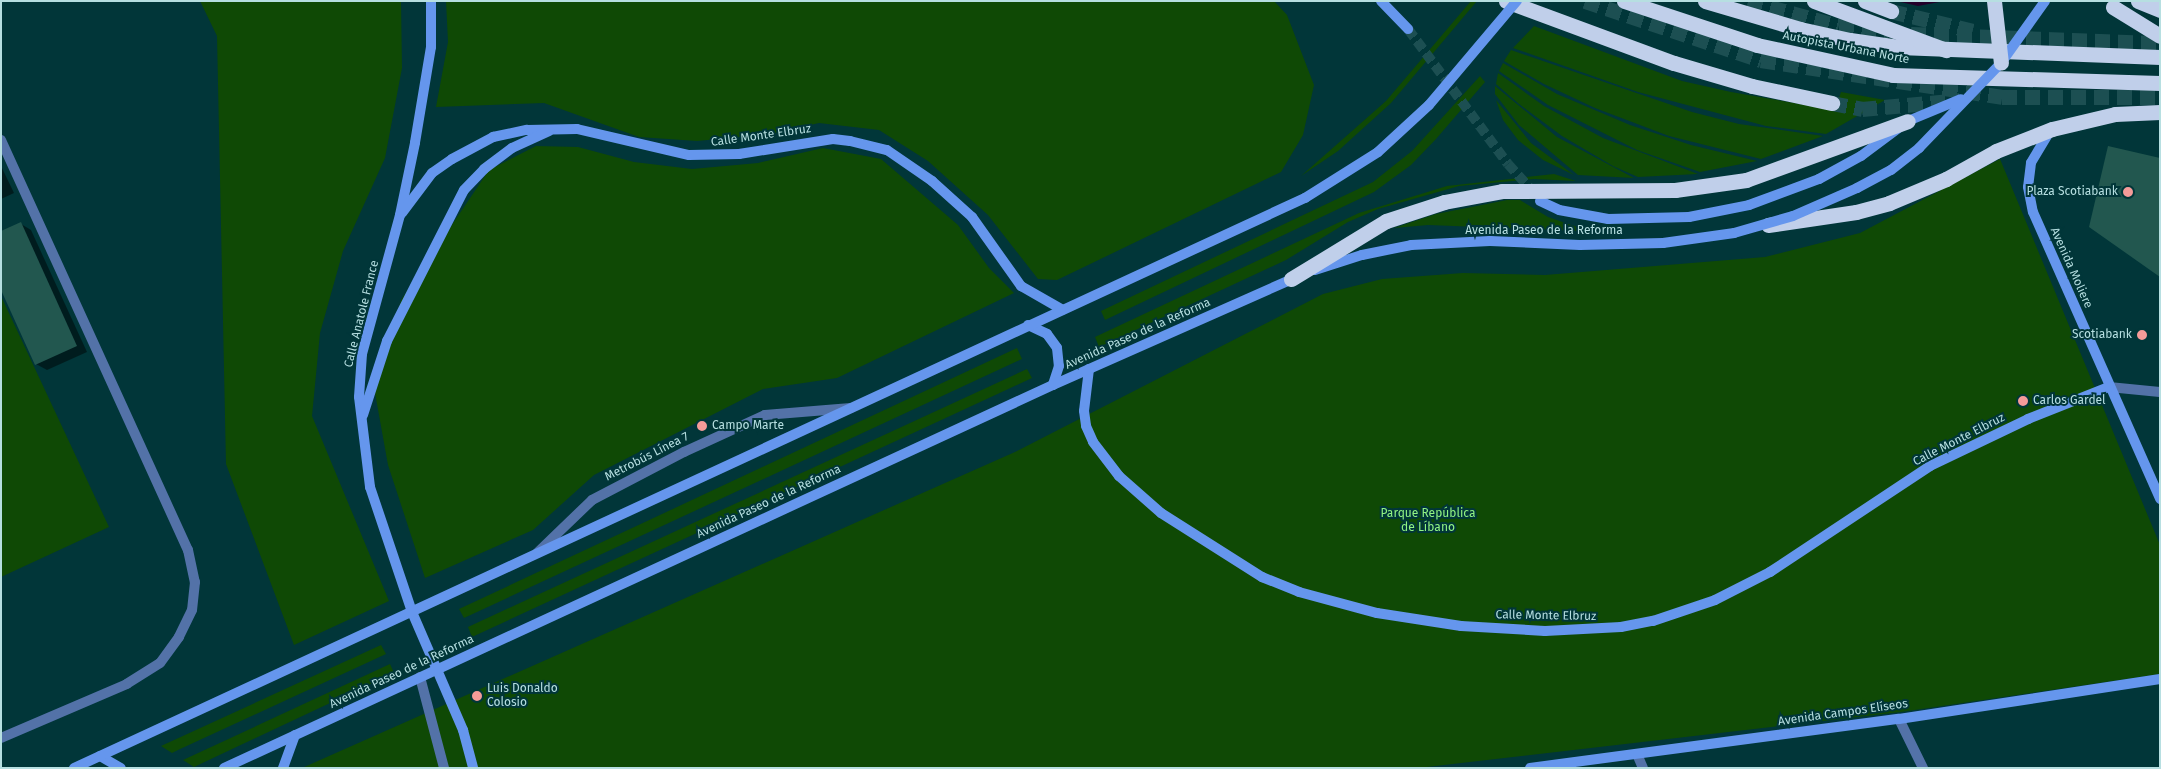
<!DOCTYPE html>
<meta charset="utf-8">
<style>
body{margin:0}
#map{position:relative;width:2161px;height:769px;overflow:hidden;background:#013639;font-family:"Fira Sans",sans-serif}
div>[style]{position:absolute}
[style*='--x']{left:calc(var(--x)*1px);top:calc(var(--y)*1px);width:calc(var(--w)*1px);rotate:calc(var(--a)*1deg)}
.green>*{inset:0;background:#0f4905}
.water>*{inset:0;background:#23002a}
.shadow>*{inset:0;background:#0007}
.building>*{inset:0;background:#22574f}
.secondary-tunnel>*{height:10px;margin-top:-5px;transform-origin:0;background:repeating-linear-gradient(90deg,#1c4f52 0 10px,transparent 0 15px)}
.highway-tunnel>*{height:15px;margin-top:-7.5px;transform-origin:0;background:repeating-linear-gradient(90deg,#1c4f52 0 15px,transparent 0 23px)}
.lane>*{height:10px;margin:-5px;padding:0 5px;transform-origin:5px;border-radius:5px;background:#5372a8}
.street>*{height:10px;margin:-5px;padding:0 5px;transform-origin:5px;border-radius:5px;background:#5372a8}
.secondary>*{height:10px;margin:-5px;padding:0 5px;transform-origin:5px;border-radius:5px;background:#6596ed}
.highway>*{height:15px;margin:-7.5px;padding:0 7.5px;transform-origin:7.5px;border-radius:7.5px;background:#c0cfea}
.secondary-bridge>*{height:10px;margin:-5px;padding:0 5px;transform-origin:5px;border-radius:5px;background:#6596ed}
.highway-bridge>*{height:15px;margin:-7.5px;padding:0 7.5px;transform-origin:7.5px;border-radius:7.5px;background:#c0cfea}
.dots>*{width:14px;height:14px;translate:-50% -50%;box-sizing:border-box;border:2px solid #013639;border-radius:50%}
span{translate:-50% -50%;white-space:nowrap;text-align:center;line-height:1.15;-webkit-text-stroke:4px #013639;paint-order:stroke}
.street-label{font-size:12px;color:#b6dfe1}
.poi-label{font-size:12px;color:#b6dfe1}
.right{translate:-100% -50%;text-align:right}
.left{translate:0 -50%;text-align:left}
.park-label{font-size:12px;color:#91f382}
.frame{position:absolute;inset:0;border:2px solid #b6dfe1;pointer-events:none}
</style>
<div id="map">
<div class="green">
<div style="clip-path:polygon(200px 1px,401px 1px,402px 68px,385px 158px,343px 251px,320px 333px,312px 416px,389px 601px,294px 645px,226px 464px,217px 36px)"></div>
<div style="clip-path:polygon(446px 1px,1274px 1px,1287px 15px,1314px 85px,1303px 135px,1281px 172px,1057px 280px,1038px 279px,988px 215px,928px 161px,879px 130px,819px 123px,771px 134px,697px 141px,639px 137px,544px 103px,436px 107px,448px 42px)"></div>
<div style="clip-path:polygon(1471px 1px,1477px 1px,1391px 103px,1338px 151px,1301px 176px,1386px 101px)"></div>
<div style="clip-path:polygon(1534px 26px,1682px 81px,1731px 92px,1835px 110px,1841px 92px,1885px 100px,1826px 134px,1766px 126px,1638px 92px,1513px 48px)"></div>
<div style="clip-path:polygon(1511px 50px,1692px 112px,1739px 124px,1823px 136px,1761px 159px,1669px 136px,1595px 108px,1544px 84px,1504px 61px)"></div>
<div style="clip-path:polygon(1503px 63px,1557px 94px,1630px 125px,1691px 145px,1757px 161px,1700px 172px,1637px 150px,1548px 105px,1499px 71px)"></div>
<div style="clip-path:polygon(1498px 73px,1544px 106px,1603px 138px,1698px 174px,1638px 177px,1613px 166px,1562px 136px,1519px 104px,1496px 84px)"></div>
<div style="clip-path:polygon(1480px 76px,1485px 82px,1436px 139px,1411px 165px,1374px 192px,1105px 320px,1101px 311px,1373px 182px,1412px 151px)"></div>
<div style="clip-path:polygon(1495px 86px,1557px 137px,1634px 178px,1578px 175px,1519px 125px,1495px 94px)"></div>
<div style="clip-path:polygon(1496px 100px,1531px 143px,1574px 175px,1543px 160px,1518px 140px,1503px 120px)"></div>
<div style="clip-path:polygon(536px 146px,578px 147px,634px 162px,692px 169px,758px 163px,823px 148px,881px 159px,958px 225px,989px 268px,1014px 293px,837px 378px,763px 389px,594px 475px,533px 530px,425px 578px,388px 465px,375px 393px,401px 300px,489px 170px)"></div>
<div style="clip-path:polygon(2000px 159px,2160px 545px,2160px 674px,1901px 712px,1418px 768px,302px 768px,1015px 452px,1323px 294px,1382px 279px,1463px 273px,1545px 275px,1765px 257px,1860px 233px)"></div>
<div style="clip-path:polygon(1554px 174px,1576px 181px,1534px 179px,1459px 186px,1378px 209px,1348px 222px,1286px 260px,1099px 347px,1095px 337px,1359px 213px,1447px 186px)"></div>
<div style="clip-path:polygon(1507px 200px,1520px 200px,1548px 217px,1580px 228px,1580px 231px,1428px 225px,1394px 228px,1436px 214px)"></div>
<div style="clip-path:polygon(1px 296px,109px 527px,1px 577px)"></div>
<div style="clip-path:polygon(1017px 348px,1022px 359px,464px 618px,459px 609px)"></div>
<div style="clip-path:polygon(1027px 369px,1032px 378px,472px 637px,468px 627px)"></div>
<div style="clip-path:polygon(381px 645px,386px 654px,178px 750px,172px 753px,161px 746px)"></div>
<div style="clip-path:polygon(390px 664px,394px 673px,194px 767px,183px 760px)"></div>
</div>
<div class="water">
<div style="clip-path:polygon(1896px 1px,1945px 1px,1918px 6px)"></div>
</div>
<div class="shadow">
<div style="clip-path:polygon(1px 166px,14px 193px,1px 199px)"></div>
<div style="clip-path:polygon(21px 224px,31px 230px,87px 352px,47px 370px,36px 364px)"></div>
</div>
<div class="building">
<div style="clip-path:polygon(2108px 146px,2160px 158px,2160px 277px,2089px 227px)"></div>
<div style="clip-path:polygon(21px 222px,77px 346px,35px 365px,1px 290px,1px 231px)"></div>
</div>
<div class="secondary-tunnel">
<div style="--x:1408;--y:29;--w:168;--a:53.5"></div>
<div style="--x:1508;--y:164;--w:39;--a:48"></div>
</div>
<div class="highway-tunnel">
<div style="--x:1585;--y:1;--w:186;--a:18.5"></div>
<div style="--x:1761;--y:60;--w:244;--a:8.7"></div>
<div style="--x:2002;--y:97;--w:158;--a:0"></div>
<div style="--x:1748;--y:1;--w:94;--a:15.4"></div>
<div style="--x:1839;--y:26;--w:50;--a:6.8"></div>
<div style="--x:1891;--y:11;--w:84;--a:13.7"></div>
<div style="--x:1911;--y:34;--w:249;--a:2.1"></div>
<div style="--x:1832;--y:103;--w:31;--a:11"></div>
<div style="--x:1862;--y:109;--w:98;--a:-5.2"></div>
</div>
<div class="lane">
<div style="--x:1;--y:140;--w:451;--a:65.5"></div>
<div style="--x:188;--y:550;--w:33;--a:78"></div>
<div style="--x:195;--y:582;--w:28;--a:96"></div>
<div style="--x:192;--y:610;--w:30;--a:116"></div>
<div style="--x:179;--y:637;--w:32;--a:126"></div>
<div style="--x:160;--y:663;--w:39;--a:148"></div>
<div style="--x:127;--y:684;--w:137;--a:156.8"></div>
<div style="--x:537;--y:553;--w:76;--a:-43.9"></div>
<div style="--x:592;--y:500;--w:104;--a:-27.6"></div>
<div style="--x:684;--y:452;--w:89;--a:-24.6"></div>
<div style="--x:765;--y:415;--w:86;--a:-4.7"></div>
<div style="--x:420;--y:677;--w:94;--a:75.2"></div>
</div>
<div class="street">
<div style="--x:2109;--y:387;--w:51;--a:5.6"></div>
<div style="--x:1899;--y:719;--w:55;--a:63.9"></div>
<div style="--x:1637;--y:754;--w:15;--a:67"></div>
</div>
<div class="secondary">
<div style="--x:431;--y:1;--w:46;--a:90"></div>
<div style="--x:431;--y:47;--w:97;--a:99.5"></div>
<div style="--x:415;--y:143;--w:74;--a:101.8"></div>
<div style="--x:400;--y:215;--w:144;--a:105.3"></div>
<div style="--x:362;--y:354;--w:43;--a:94"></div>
<div style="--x:359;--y:397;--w:91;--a:83"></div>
<div style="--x:370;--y:487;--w:132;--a:71.4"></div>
<div style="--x:412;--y:612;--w:129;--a:66.6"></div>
<div style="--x:463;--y:730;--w:39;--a:75"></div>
<div style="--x:1381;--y:1;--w:39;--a:46"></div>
<div style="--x:2050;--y:131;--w:37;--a:121"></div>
<div style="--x:2031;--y:163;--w:24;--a:97"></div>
<div style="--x:2028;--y:187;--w:25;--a:79"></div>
<div style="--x:2033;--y:212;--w:314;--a:66.1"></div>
<div style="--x:1540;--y:201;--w:21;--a:25"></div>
<div style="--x:1559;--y:210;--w:50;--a:10.4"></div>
<div style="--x:1608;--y:219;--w:81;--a:-1.4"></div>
<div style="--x:1689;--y:217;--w:61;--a:-11.3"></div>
<div style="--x:402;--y:213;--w:50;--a:-53.1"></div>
<div style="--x:432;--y:173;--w:24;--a:-35"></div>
<div style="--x:452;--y:159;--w:47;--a:-28.2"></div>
<div style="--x:493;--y:137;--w:35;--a:-12"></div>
<div style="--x:527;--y:130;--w:50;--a:-1.1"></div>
<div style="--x:577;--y:129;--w:115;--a:13.1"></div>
<div style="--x:689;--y:155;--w:50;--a:-1.1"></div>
<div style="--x:739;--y:154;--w:95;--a:-9.1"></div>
<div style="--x:833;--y:139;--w:17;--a:7"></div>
<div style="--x:850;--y:141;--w:38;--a:14"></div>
<div style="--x:887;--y:150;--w:55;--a:34.6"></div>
<div style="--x:932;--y:181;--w:54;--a:42"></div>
<div style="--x:972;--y:217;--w:85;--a:54.6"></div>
<div style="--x:1021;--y:286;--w:48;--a:29.7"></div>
<div style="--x:1315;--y:270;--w:49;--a:-17.7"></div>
<div style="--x:1362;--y:255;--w:50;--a:-11.5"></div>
<div style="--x:1028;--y:325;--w:21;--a:25"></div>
<div style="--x:1047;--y:334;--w:17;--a:54"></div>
<div style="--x:1057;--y:348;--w:18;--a:84"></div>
<div style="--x:1059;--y:366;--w:20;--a:108"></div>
<div style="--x:1089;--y:369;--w:42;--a:96.8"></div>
<div style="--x:1084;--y:411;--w:15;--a:82"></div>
<div style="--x:1086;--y:426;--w:17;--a:66"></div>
<div style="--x:1093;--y:442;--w:43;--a:52.6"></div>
<div style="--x:1119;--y:476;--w:56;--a:41.4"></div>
<div style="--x:1161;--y:513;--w:120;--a:32.4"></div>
<div style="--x:1262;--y:577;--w:40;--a:22"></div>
<div style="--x:1299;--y:592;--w:81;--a:15.1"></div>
<div style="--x:1377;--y:613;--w:85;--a:8.8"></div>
<div style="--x:1461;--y:626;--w:84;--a:3.4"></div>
<div style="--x:1545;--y:631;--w:76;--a:-3"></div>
<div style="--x:1621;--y:627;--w:33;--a:-11"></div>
<div style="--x:1653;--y:621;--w:65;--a:-18.7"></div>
<div style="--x:1715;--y:600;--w:62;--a:-27"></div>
<div style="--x:1770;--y:572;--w:192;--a:-33.5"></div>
<div style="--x:1930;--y:466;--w:109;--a:-25.6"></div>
<div style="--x:2028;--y:419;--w:87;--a:-21.6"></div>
<div style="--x:363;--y:415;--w:78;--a:-72"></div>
<div style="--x:387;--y:341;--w:169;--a:-63"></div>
<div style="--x:464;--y:190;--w:29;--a:-46"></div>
<div style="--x:484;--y:169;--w:35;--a:-37"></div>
<div style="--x:512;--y:148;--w:41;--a:-24.7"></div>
<div style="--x:100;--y:756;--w:24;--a:30"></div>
<div style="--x:74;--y:768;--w:1357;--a:-24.85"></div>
<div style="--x:1305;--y:198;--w:86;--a:-32.2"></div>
<div style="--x:224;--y:768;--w:913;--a:-24.8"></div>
<div style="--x:1053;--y:385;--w:267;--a:-23.9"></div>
<div style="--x:283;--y:768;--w:35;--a:-70"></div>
<div style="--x:1530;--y:768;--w:372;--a:-7.6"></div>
<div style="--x:1899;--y:719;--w:264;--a:-8.7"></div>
</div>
<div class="highway">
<div style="--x:1506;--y:1;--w:179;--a:20.3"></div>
<div style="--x:1674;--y:63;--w:81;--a:16.4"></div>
<div style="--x:1752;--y:86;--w:82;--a:12"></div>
<div style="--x:1624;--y:1;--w:140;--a:18.3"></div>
<div style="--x:1757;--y:45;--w:139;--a:12.4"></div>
<div style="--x:1893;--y:75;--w:267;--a:1.7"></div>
<div style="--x:1705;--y:1;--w:99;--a:16.4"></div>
<div style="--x:1800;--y:29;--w:51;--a:12.4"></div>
<div style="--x:1850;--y:40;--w:49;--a:8.1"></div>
<div style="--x:1899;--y:47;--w:261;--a:2.2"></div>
<div style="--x:1865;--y:1;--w:28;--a:21"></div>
<div style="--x:2138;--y:1;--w:24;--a:22"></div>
<div style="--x:2113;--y:7;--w:55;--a:31.7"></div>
<div style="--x:1768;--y:225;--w:89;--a:-8.4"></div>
<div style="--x:1856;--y:212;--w:34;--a:-15"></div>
<div style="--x:1889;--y:203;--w:62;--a:-22.8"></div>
<div style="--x:1946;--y:179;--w:57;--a:-29.2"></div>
<div style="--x:1996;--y:151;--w:60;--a:-21.4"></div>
<div style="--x:2052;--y:129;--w:65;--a:-13.4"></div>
<div style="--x:2115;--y:114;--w:45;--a:-2.5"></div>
<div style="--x:1291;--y:279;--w:111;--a:-31.4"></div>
</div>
<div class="secondary-bridge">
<div style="--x:1378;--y:152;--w:69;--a:-42.7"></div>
<div style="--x:1429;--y:105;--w:136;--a:-49.8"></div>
<div style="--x:1749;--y:205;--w:75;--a:-20.4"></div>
<div style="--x:1819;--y:179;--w:48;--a:-28.7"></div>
<div style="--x:1861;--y:156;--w:59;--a:-36.7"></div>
<div style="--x:1908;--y:121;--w:57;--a:-22.5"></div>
<div style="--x:1411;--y:245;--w:79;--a:-2.9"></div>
<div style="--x:1490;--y:241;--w:90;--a:2.5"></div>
<div style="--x:1580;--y:245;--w:83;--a:-1.4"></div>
<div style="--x:1663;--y:243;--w:72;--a:-8"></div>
<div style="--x:1734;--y:233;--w:61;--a:-16.1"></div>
<div style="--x:1793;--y:216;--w:70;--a:-23.6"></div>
<div style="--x:1857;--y:188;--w:38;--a:-28"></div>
<div style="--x:1891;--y:170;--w:36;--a:-38"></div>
<div style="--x:1919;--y:148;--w:118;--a:-46"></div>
<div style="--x:2001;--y:63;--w:76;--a:-54.6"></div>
</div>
<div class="highway-bridge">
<div style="--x:1814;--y:1;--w:141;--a:20.4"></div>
<div style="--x:1994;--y:1;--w:62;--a:83.6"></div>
<div style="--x:1386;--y:221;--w:61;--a:-18.1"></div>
<div style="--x:1444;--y:202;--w:59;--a:-10.7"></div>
<div style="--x:1502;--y:191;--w:173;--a:-0.3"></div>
<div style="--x:1675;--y:190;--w:72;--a:-8"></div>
<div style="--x:1746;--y:180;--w:172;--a:-20"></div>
</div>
<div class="dots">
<div style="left:2128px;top:192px;background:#f59b99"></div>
<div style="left:2142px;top:335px;background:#f59b99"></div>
<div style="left:2023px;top:401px;background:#f59b99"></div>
<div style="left:702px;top:426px;background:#f59b99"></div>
<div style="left:477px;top:696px;background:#f59b99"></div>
</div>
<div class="street-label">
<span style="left:1846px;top:48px;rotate:11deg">Autopista Urbana Norte</span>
<span style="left:761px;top:136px;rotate:-8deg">Calle Monte Elbruz</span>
<span style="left:1544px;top:231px">Avenida Paseo de la Reforma</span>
<span style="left:2071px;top:268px;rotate:66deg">Avenida Moliere</span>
<span style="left:362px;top:314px;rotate:-76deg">Calle Anatole France</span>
<span style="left:1138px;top:334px;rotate:-24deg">Avenida Paseo de la Reforma</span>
<span style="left:1959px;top:440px;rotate:-27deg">Calle Monte Elbruz</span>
<span style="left:647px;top:457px;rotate:-27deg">Metrobús Línea 7</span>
<span style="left:769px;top:502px;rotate:-25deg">Avenida Paseo de la Reforma</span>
<span style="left:1546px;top:616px;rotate:1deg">Calle Monte Elbruz</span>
<span style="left:402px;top:672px;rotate:-25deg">Avenida Paseo de la Reforma</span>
<span style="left:1843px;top:713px;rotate:-8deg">Avenida Campos Elíseos</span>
</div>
<div class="poi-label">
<span class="right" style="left:2118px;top:192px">Plaza Scotiabank</span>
<span class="right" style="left:2132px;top:335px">Scotiabank</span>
<span class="left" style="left:2033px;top:401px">Carlos Gardel</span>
<span class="left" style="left:712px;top:426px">Campo Marte</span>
<span class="left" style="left:487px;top:696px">Luis Donaldo<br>Colosio</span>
</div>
<div class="park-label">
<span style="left:1428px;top:521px">Parque República<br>de Líbano</span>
</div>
<div class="frame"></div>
</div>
